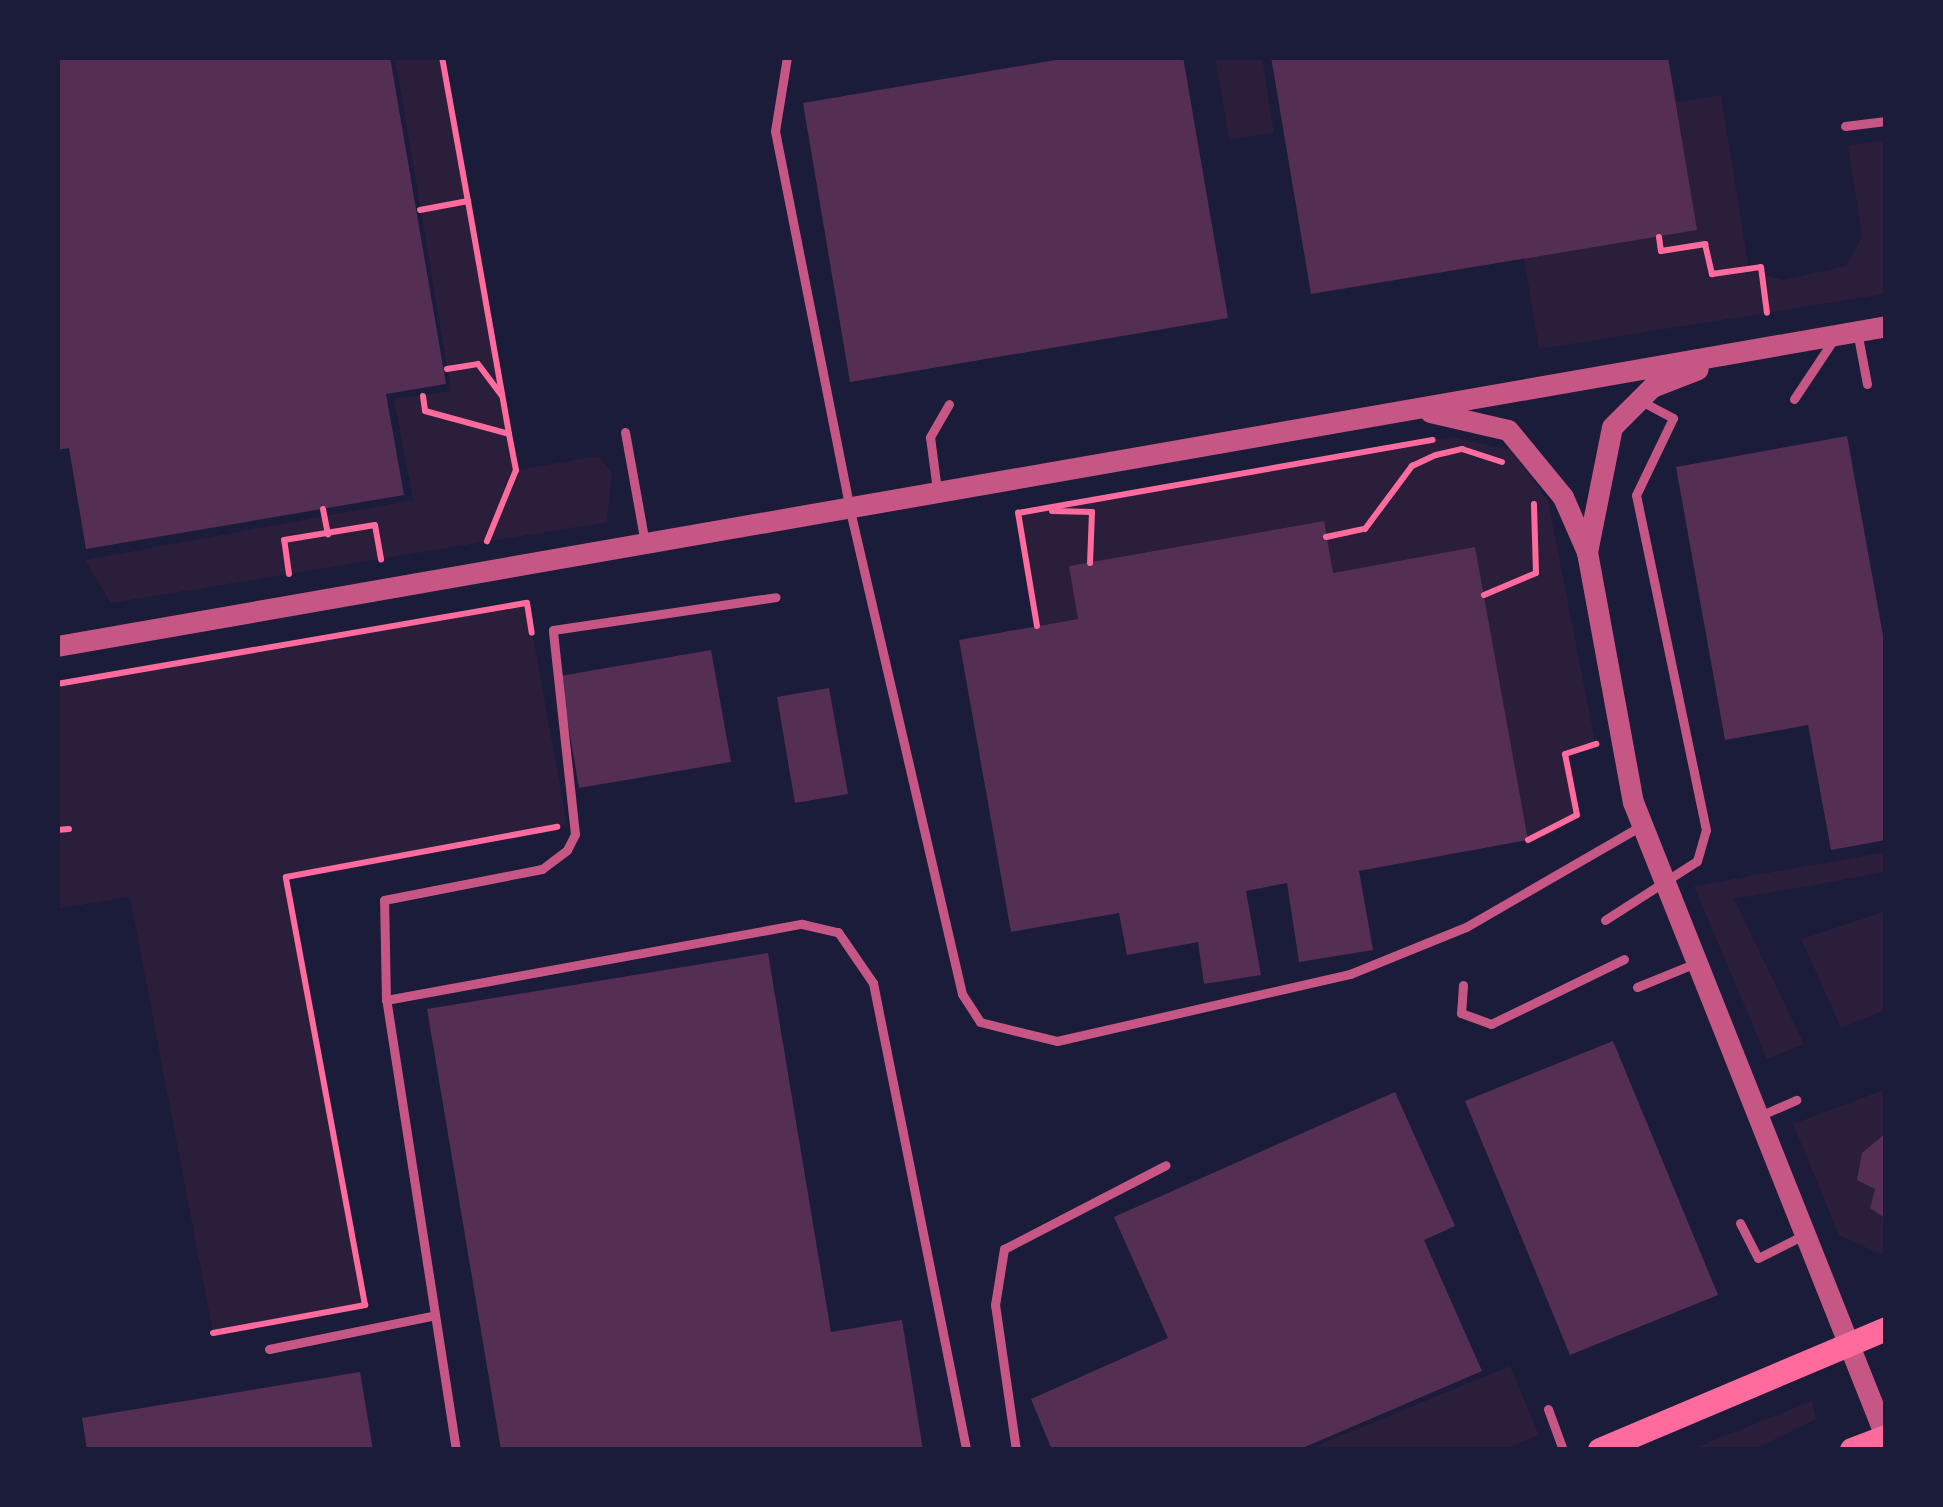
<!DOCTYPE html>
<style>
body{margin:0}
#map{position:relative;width:1943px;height:1507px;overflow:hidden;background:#1b1b3a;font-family:Poppins,sans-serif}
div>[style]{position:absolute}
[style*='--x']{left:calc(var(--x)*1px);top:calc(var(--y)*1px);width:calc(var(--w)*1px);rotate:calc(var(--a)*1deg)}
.green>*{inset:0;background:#2a1e3b}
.building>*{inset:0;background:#542f53}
.path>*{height:6px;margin:-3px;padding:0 3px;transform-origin:3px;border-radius:3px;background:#ff6b9d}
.service>*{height:9px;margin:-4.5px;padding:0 4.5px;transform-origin:4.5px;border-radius:4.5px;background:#c65784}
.tertiary>*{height:21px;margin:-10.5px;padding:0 10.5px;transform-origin:10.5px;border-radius:10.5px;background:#c65784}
.secondary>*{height:24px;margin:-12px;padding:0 12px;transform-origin:12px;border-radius:12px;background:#ff6b9d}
span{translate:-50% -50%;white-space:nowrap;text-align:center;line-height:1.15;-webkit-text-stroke:10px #1b1b3a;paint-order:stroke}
.frame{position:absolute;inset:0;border:60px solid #1b1b3a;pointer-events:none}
</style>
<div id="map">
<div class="green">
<div style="clip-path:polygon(395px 57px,442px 57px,517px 470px,598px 456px,612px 472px,607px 522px,111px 603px,85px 560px,413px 500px,394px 399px,451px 391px)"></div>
<div style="clip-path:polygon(1215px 57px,1262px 57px,1274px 133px,1229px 140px)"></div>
<div style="clip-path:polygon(1721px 95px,1749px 270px,1782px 280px,1846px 266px,1862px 237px,1848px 146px,1886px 140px,1886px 294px,1539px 349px,1524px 258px,1696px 230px,1676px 102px)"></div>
<div style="clip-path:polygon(1451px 437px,1511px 450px,1548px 501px,1596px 746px,1565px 754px,1577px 815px,1554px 833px,1528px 840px,1474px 547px,1333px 573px,1323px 521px,1070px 566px,1078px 619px,1037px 626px,1018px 513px)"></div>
<div style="clip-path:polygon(527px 603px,567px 825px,286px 878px,365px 1305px,213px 1333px,130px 897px,57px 909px,57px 684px)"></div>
<div style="clip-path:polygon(1886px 852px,1886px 872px,1734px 899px,1804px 1044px,1767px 1059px,1694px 886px)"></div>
<div style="clip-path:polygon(1886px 911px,1886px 1010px,1841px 1028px,1801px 939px)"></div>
<div style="clip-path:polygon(1886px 1089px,1886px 1257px,1839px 1235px,1793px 1124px)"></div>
<div style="clip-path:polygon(1510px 1366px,1539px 1435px,1503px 1450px,1306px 1450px)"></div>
<div style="clip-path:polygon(1812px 1401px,1816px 1419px,1753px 1450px,1690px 1450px)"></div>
</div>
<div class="building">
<div style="clip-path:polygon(57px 57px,390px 57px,446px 384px,386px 394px,404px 495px,86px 549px,69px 448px,57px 450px)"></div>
<div style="clip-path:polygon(1073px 57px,1183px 57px,1228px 318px,850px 382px,803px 103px)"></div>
<div style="clip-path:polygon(1271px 57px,1668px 57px,1697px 230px,1311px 294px)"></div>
<div style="clip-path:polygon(1847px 436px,1886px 652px,1886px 840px,1831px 850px,1808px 725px,1725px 740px,1676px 467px)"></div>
<div style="clip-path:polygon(1324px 521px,1333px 573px,1475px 547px,1528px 840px,1359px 871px,1373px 950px,1299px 962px,1287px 883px,1246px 891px,1261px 975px,1204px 984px,1198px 942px,1127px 955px,1119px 913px,1011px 932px,959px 640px,1078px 619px,1069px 566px)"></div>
<div style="clip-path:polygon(711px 650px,731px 762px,579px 788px,560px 676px)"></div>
<div style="clip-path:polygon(829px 688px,848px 794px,795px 803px,777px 697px)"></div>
<div style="clip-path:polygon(768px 953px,831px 1332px,902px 1320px,923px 1450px,501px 1450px,427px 1009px)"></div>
<div style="clip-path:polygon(1613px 1041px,1718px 1295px,1570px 1355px,1465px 1101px)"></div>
<div style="clip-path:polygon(1395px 1092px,1455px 1226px,1424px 1240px,1482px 1371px,1298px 1450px,1052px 1450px,1031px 1399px,1168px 1338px,1114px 1217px)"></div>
<div style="clip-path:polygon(1886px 1133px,1886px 1219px,1870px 1208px,1875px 1189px,1857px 1180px,1862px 1153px)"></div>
<div style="clip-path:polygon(360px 1372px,373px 1450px,87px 1450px,82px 1418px)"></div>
</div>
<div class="path">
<div style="--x:442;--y:57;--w:146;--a:79.8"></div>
<div style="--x:420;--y:210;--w:49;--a:-10.6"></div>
<div style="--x:468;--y:201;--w:237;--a:80"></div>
<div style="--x:1659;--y:237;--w:14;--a:82"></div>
<div style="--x:1661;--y:251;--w:45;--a:-9"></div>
<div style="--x:1705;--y:244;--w:31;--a:77"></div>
<div style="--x:1712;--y:274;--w:49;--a:-8.1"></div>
<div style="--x:1761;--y:267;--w:46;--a:82.6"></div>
<div style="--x:447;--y:369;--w:31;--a:-9"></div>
<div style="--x:478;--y:364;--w:39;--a:53"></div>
<div style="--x:423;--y:396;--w:15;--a:82"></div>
<div style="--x:425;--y:411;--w:87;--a:15.3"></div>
<div style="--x:509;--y:434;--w:37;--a:79"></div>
<div style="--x:516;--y:470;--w:77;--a:112.2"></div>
<div style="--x:323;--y:509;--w:26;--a:79"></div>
<div style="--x:1052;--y:511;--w:40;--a:1.4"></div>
<div style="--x:1092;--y:512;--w:51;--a:92.2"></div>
<div style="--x:1326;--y:537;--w:40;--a:-12"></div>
<div style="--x:1365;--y:529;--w:79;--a:-53.3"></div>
<div style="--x:1412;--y:466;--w:26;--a:-25"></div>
<div style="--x:1436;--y:455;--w:27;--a:-13"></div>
<div style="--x:1462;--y:449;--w:42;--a:18"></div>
<div style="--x:289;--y:574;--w:34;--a:-98"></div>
<div style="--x:284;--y:540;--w:92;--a:-9.4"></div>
<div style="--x:375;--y:525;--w:35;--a:80"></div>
<div style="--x:1484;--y:595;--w:56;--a:-22.9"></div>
<div style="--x:1536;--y:573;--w:69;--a:-91.7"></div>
<div style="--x:1037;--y:626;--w:115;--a:-99.5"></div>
<div style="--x:1018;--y:513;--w:421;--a:-10"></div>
<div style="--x:57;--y:684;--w:477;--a:-9.8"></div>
<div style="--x:527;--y:603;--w:30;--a:81"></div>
<div style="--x:57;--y:830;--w:12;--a:-5"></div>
<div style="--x:1528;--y:840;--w:55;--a:-27"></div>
<div style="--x:1577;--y:815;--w:62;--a:-101.1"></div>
<div style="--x:1565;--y:754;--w:33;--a:-18"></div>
<div style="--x:213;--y:1333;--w:155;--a:-10.4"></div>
<div style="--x:365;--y:1305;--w:435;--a:-100.5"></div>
<div style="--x:286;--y:877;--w:276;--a:-10.5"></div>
</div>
<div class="service">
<div style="--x:787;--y:57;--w:75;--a:99.2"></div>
<div style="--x:775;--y:131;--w:382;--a:78.8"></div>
<div style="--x:849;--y:506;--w:501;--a:76.96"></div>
<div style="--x:962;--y:994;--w:33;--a:57"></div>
<div style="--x:980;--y:1022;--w:79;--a:13.9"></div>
<div style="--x:1057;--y:1041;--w:301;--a:-12.9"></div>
<div style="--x:1350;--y:974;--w:125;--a:-22.1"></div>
<div style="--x:1466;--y:927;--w:202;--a:-30"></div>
<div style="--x:1845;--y:126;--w:41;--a:-7"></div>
<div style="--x:1857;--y:331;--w:54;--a:79.3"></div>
<div style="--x:1794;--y:399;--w:72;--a:-56.3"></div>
<div style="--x:625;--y:432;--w:113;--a:79.8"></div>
<div style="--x:937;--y:490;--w:53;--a:-97.5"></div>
<div style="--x:930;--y:437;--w:38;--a:-60"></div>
<div style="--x:1605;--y:920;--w:109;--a:-32.7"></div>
<div style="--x:1697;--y:861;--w:32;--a:-74"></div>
<div style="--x:1706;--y:830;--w:342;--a:-101.8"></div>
<div style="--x:1636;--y:495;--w:85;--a:-64.3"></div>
<div style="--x:1673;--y:418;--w:36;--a:-152"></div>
<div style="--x:1463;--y:985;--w:28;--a:94"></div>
<div style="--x:1461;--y:1013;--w:32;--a:20"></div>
<div style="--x:1491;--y:1024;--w:148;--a:-26"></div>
<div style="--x:1637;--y:987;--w:58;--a:-22.2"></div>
<div style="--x:386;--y:1000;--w:423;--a:-10.4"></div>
<div style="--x:802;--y:924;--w:37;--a:13"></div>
<div style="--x:838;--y:932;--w:62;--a:55.5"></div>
<div style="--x:873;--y:983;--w:476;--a:78.7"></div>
<div style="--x:1757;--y:1117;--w:43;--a:-23.6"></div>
<div style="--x:1740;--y:1223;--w:39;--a:63"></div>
<div style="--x:1758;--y:1258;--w:49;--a:-26.6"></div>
<div style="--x:269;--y:1349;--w:165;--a:-11.5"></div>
<div style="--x:1548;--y:1409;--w:44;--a:69.9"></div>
<div style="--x:456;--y:1450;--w:455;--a:-98.8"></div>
<div style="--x:386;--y:1000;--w:100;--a:-91.1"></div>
<div style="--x:384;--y:900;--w:161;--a:-11.1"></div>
<div style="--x:542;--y:869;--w:31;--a:-37"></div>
<div style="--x:567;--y:850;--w:18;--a:-63"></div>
<div style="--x:575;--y:834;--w:205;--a:-96.2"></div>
<div style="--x:553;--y:630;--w:225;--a:-8.4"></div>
<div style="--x:1016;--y:1450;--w:147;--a:-98.2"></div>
<div style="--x:995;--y:1305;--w:57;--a:-80.9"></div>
<div style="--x:1004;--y:1249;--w:182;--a:-27.4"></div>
</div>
<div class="tertiary">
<div style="--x:1430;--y:412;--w:80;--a:13"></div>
<div style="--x:1508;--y:430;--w:87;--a:50.6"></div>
<div style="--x:1563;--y:497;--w:60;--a:66.4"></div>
<div style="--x:1587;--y:552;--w:254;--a:79.6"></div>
<div style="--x:1633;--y:802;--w:684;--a:68.31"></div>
<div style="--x:1587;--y:552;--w:127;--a:-78.7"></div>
<div style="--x:1612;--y:427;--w:57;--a:-45"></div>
<div style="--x:1652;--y:387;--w:49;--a:-21.4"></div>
<div style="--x:57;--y:646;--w:1857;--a:-9.92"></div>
</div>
<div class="secondary">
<div style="--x:1600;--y:1450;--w:311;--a:-22.9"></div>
<div style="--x:1852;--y:1450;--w:36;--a:-21"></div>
</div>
<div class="frame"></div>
</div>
